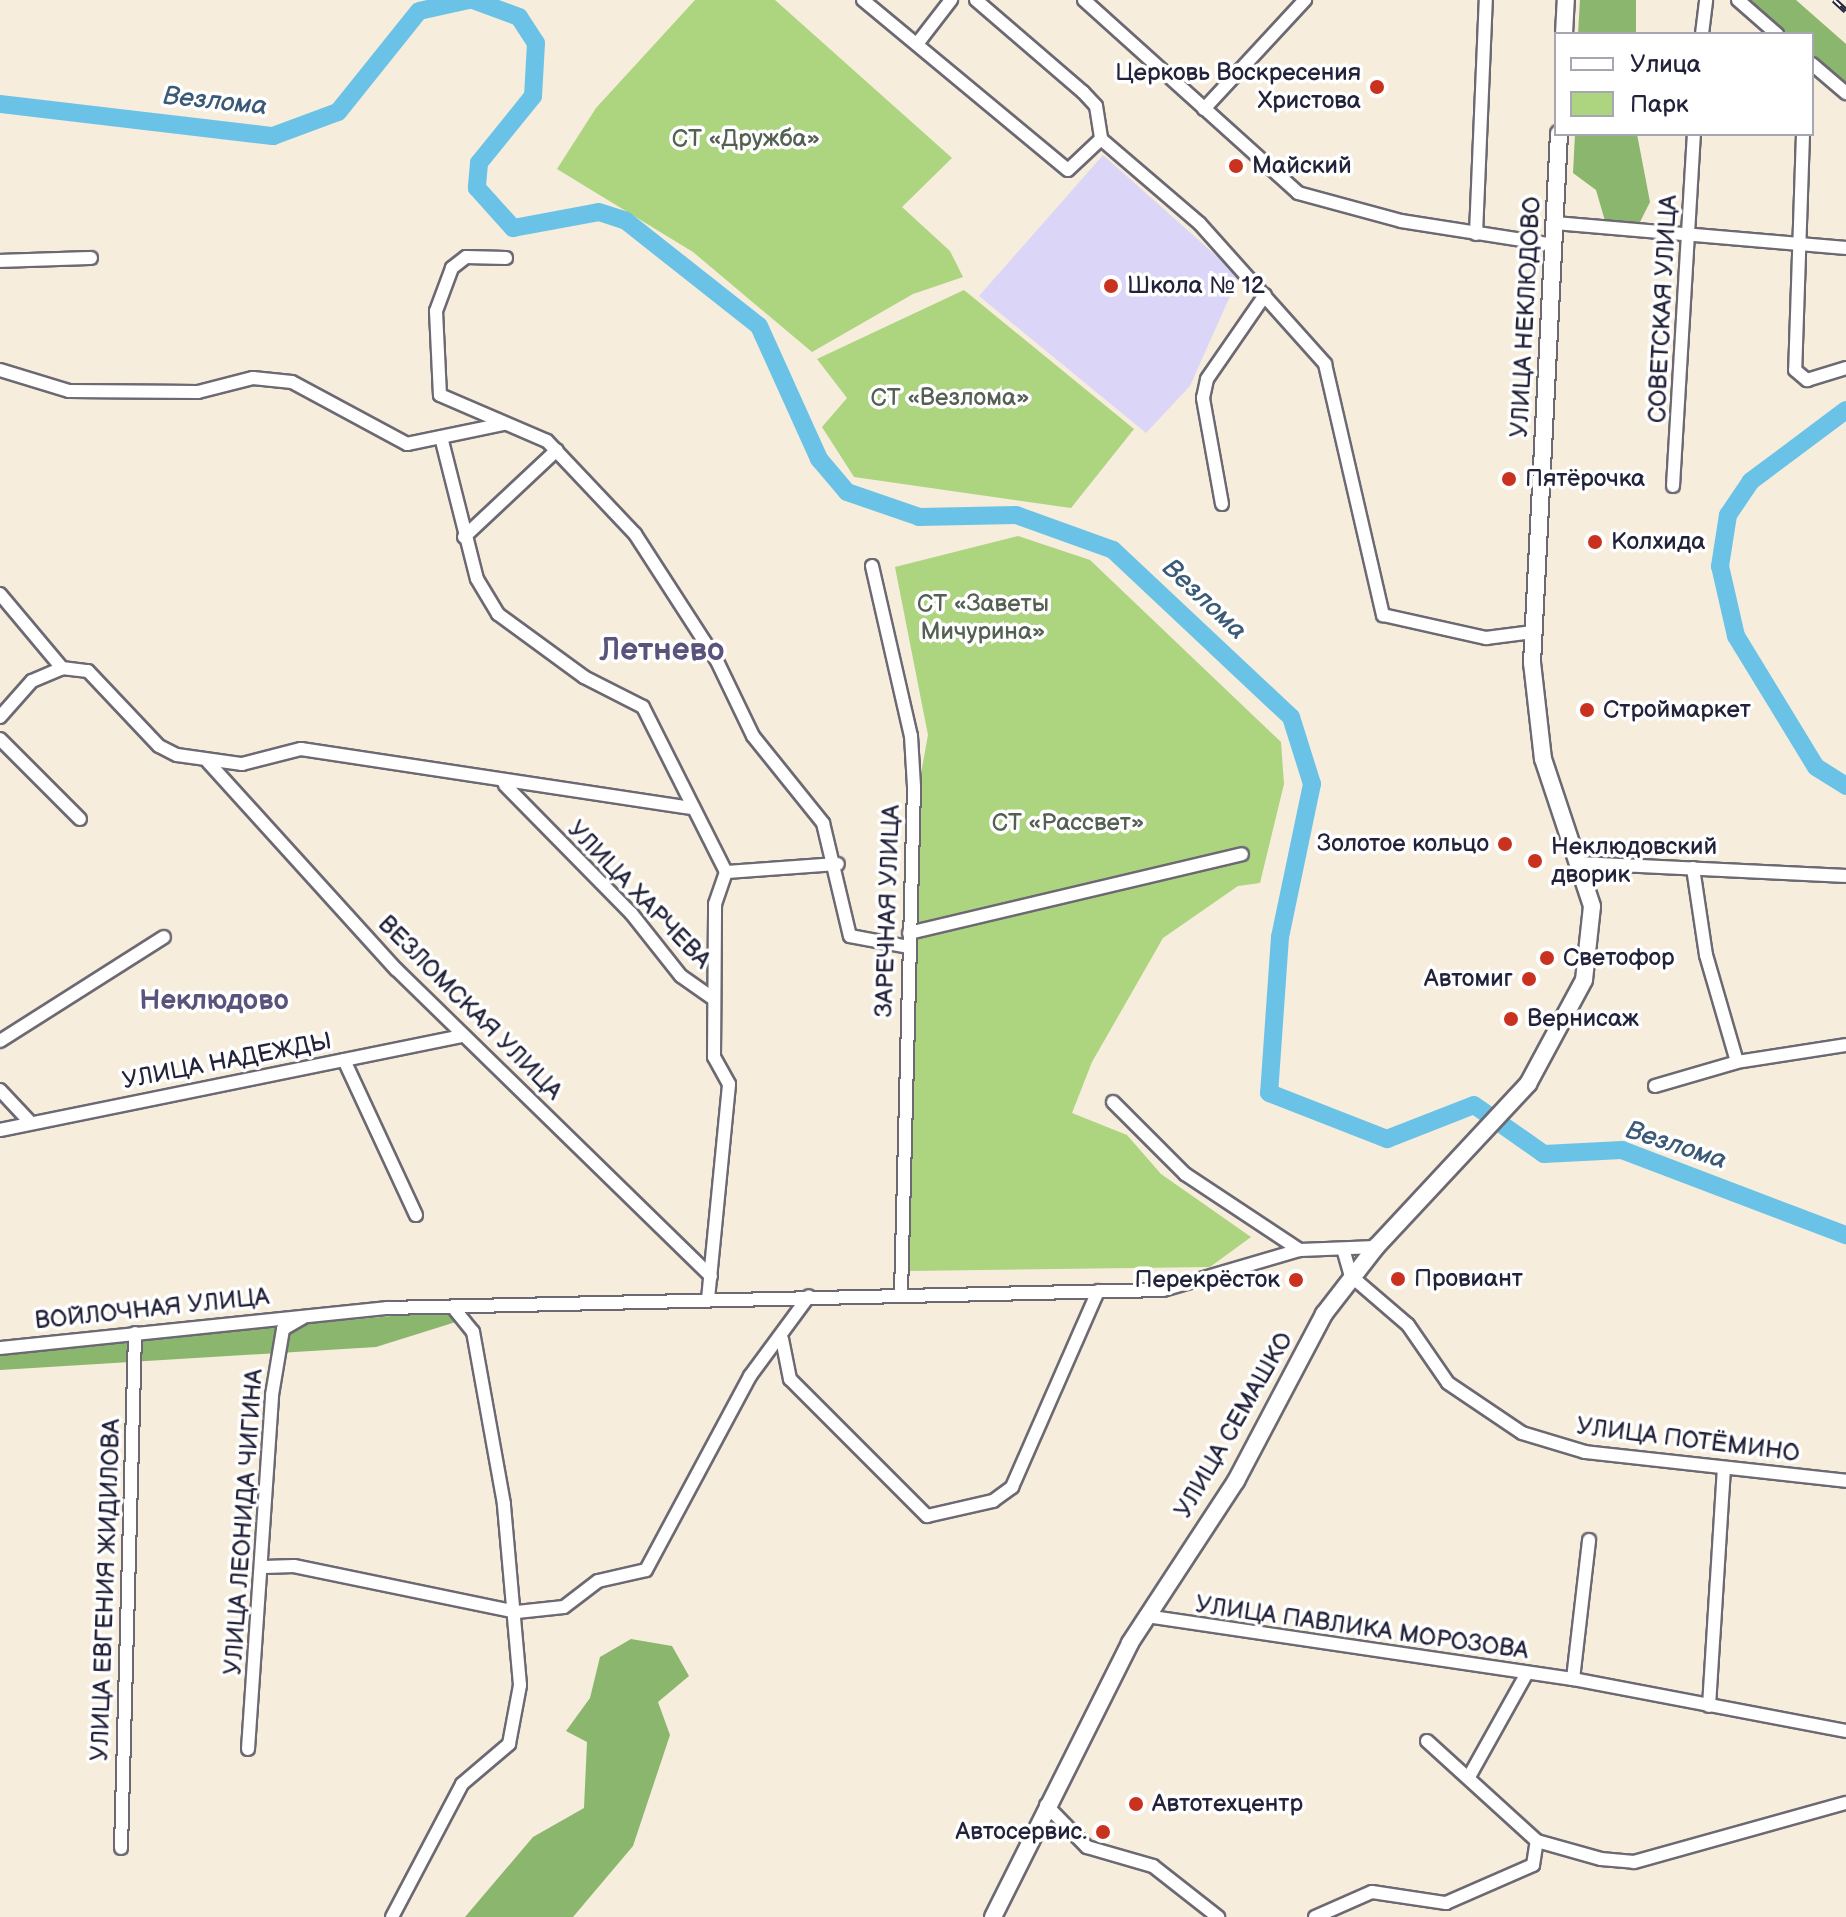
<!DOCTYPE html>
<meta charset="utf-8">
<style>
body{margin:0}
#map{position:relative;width:1846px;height:1917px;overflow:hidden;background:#f6eddc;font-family:"Balsamiq Sans",sans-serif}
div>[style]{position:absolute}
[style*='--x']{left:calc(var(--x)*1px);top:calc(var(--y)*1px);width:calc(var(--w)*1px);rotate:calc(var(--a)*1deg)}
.built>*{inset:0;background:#dbd6f7}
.green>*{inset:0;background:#add47e}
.forest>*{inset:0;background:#8ab66d}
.river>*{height:18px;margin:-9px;padding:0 9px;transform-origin:9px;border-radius:9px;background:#6ac3e7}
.roads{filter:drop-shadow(2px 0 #6c6973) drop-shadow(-2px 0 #6c6973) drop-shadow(0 2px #6c6973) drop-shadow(0 -2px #6c6973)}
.minor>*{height:12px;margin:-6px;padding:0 6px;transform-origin:6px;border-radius:6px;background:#fff}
.major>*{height:16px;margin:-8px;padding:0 8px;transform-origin:8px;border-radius:8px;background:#fff}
.rail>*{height:6px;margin-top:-3px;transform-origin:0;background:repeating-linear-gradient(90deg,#fff 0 9px,#22223b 0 18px);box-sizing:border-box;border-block:2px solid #22223b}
.dots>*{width:22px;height:22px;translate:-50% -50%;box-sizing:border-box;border:4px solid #fff;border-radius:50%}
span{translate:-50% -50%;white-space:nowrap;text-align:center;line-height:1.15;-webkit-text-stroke:7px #fff;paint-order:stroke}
.poi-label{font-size:24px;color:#22223b}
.right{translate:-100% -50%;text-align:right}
.left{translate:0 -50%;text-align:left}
.park-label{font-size:24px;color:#536052}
.street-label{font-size:24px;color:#22223b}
.water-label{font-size:26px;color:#3b5a77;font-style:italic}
.quarter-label{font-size:28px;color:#5a537b;font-weight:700}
.district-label{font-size:32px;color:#5a537b;font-weight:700}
.legend{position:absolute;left:1554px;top:32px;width:260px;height:104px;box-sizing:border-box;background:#fff;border:2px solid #a7a7b1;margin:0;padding:10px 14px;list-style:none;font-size:24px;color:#22223b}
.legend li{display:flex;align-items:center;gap:16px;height:40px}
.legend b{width:40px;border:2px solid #a7a7b1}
</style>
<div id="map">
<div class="built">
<div style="clip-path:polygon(1103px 155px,1239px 276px,1190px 386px,1146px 433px,979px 296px)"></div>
</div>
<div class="green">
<div style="clip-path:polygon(695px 0,775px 0,952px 158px,902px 207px,950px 251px,963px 277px,913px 294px,812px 352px,693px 252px,557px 169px,596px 108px)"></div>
<div style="clip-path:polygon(964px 290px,1134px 429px,1071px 508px,854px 477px,822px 427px,847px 398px,817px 359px)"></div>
<div style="clip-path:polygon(1018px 536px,1090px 560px,1281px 742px,1284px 784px,1260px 883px,1238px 886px,1163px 938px,1092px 1062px,1072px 1113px,1127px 1135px,1161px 1174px,1251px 1237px,1210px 1267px,908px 1271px,920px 779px,928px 735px,895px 567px)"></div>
</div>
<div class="forest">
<div style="clip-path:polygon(1580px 0,1636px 0,1636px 34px,1578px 34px)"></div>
<div style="clip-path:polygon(1748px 0,1796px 0,1846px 44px,1846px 86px,1812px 56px,1812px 34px,1786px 34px)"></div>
<div style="clip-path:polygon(1575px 134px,1637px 134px,1650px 202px,1639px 224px,1605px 221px,1596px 190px,1573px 173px)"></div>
<div style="clip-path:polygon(455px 1310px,459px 1321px,376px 1347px,0 1370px,0 1353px)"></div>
<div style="clip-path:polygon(631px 1639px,672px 1646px,689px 1676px,658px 1702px,670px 1735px,633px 1846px,573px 1917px,465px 1917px,533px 1837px,584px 1808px,587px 1742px,566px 1731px,590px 1698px,600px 1657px)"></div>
</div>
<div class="river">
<div style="--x:473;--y:0;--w:49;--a:20.3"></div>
<div style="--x:519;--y:17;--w:31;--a:57"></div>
<div style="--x:536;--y:43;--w:53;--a:93.2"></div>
<div style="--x:533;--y:96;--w:86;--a:128.9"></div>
<div style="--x:479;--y:163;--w:25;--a:95"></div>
<div style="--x:477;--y:188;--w:54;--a:48"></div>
<div style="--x:513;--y:228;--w:87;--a:-10.5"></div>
<div style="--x:599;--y:212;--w:28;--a:18"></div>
<div style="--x:626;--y:221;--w:169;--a:38.3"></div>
<div style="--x:759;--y:326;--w:146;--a:65.7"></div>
<div style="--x:819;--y:459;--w:43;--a:49.7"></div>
<div style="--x:847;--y:492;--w:76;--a:19.1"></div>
<div style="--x:919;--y:517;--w:97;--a:-1.2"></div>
<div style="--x:1016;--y:515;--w:103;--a:19.8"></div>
<div style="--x:1113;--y:550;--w:244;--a:43.2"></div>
<div style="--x:1291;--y:717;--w:70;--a:72.6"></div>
<div style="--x:1312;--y:784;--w:156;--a:101.8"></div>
<div style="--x:1280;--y:937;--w:156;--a:94"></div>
<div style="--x:1269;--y:1093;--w:127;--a:21.3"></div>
<div style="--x:1387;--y:1139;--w:93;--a:-21.3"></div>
<div style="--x:1474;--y:1105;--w:85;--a:35"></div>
<div style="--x:1544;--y:1154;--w:78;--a:-2.9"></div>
<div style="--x:1622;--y:1150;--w:240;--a:20.8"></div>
<div style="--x:0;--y:104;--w:275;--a:6.7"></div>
<div style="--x:273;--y:136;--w:69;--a:-20.3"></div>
<div style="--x:338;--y:112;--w:129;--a:-51.3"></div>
<div style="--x:419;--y:11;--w:51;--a:-12.4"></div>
<div style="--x:1846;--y:410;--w:119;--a:143.2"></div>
<div style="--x:1751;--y:481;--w:41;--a:124.1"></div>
<div style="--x:1728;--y:515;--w:52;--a:98.9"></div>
<div style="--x:1720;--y:566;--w:72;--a:77.1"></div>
<div style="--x:1736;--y:636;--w:153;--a:58.6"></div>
<div style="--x:1816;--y:767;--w:36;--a:32"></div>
</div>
<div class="roads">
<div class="minor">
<div style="--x:863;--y:0;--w:266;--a:39.7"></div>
<div style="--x:1068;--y:170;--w:45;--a:-43.2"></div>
<div style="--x:976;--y:0;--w:141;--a:40.7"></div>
<div style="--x:1083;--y:92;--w:19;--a:47"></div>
<div style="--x:1096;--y:106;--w:33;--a:81"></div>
<div style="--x:1084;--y:0;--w:288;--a:42"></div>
<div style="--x:1298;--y:193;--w:107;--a:15.2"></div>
<div style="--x:1401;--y:221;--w:155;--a:8.9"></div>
<div style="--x:1738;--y:0;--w:52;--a:41.1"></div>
<div style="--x:1702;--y:34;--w:34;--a:-83"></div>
<div style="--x:917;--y:44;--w:56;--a:-52.3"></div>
<div style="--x:1812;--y:64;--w:45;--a:40.5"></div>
<div style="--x:1204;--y:109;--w:149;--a:-47.2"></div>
<div style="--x:1803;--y:134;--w:236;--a:91.9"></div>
<div style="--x:1795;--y:370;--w:16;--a:40"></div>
<div style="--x:1807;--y:380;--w:41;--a:-17.1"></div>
<div style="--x:1101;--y:139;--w:130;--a:40.6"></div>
<div style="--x:1200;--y:224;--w:188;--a:48.2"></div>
<div style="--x:1325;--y:364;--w:258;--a:77"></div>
<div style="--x:1383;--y:615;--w:106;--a:12.6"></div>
<div style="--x:1486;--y:638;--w:47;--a:-7.3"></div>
<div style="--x:1555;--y:223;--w:292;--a:4.9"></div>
<div style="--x:1476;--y:234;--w:234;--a:-87.6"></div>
<div style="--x:506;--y:258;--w:40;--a:-178.6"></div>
<div style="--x:466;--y:257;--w:18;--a:142"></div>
<div style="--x:452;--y:268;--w:46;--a:110.4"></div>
<div style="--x:436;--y:311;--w:84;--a:87.3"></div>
<div style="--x:440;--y:395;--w:116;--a:23.3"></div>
<div style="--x:547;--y:441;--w:128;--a:46.6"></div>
<div style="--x:635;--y:534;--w:149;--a:57.1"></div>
<div style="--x:716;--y:659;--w:85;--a:64.3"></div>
<div style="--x:753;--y:736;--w:112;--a:51.2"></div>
<div style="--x:823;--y:823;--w:116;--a:76.6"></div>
<div style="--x:850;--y:936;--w:59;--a:10.7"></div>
<div style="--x:0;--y:261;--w:91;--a:-1.9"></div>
<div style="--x:0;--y:370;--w:72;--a:16.9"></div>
<div style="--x:69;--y:391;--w:129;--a:0.4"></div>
<div style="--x:198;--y:392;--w:57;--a:-14.3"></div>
<div style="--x:253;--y:378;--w:39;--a:6"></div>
<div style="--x:292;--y:382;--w:131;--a:28.3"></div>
<div style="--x:407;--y:444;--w:99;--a:-11.7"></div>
<div style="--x:441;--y:437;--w:146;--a:75.8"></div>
<div style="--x:477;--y:579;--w:41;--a:59"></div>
<div style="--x:498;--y:614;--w:107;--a:36.2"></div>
<div style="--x:584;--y:677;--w:66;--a:27"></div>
<div style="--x:643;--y:707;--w:185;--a:63.3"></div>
<div style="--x:1673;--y:486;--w:353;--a:-86.6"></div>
<div style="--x:1222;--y:504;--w:108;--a:-100.2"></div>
<div style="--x:1203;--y:398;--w:19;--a:-78"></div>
<div style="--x:1207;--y:379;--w:102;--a:-55.4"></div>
<div style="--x:464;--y:537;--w:127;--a:-43.1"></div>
<div style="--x:872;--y:566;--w:174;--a:77.1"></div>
<div style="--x:911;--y:736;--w:51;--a:86.6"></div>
<div style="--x:914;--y:787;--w:508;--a:91.47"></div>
<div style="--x:0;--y:594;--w:97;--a:50"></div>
<div style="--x:0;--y:717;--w:48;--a:-48.4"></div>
<div style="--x:32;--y:681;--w:33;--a:-23"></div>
<div style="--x:62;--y:668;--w:26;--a:7"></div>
<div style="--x:88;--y:671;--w:103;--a:46.6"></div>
<div style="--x:159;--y:746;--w:20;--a:27"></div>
<div style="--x:177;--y:755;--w:66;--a:7.9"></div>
<div style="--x:242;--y:764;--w:61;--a:-14.3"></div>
<div style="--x:301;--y:749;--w:392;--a:8.6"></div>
<div style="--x:0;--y:739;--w:113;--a:45"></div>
<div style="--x:208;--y:762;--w:280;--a:47.8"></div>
<div style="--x:396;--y:969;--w:440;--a:44.3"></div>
<div style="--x:505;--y:785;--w:180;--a:45.5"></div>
<div style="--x:631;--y:913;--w:80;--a:51.6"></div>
<div style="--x:681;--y:976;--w:37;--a:35"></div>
<div style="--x:1579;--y:863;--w:267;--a:2.8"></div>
<div style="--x:1693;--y:868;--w:88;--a:81.5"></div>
<div style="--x:1706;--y:955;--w:111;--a:73.8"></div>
<div style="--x:909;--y:933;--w:342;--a:-13.3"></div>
<div style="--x:0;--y:1041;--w:194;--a:-32.4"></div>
<div style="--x:344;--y:1060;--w:171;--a:65.1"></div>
<div style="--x:1655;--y:1086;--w:85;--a:-16.3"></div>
<div style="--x:1737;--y:1062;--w:110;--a:-8.9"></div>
<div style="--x:0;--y:1090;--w:42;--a:46.9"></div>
<div style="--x:1113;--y:1102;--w:102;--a:45"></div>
<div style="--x:1185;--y:1174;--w:138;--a:33.5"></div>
<div style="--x:0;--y:1130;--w:472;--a:-11.5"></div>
<div style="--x:1344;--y:1252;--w:25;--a:74"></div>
<div style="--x:1351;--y:1276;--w:75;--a:40.7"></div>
<div style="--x:1408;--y:1325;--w:70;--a:55.4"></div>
<div style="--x:1448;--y:1383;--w:89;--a:34"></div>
<div style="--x:1522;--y:1433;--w:66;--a:16.8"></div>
<div style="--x:1585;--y:1452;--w:263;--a:6.3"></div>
<div style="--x:708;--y:1299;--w:216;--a:-84.4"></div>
<div style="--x:729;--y:1084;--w:31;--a:-119"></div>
<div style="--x:714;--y:1057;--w:153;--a:-89.6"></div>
<div style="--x:715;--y:904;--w:34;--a:-71"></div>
<div style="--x:726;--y:872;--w:112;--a:-4.1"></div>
<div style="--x:782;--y:1339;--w:41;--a:78.7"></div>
<div style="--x:790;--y:1379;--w:194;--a:45"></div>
<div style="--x:927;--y:1516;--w:68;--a:-12.8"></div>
<div style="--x:993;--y:1501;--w:24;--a:-36"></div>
<div style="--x:1012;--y:1487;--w:214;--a:-66.3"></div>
<div style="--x:0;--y:1348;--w:389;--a:-5.9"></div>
<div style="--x:387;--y:1308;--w:776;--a:-1.33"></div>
<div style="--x:1163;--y:1290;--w:143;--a:-16.3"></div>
<div style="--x:1300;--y:1250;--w:76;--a:-2.3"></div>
<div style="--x:264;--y:1567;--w:30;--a:-2"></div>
<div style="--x:294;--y:1566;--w:228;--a:11.7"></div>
<div style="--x:517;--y:1612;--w:47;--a:-6.1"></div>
<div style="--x:564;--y:1607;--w:43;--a:-37.4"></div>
<div style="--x:598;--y:1581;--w:49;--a:-12.9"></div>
<div style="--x:646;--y:1570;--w:220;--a:-61.8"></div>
<div style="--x:750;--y:1376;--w:99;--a:-53.6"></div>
<div style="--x:1146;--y:1616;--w:432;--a:8.4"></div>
<div style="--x:1573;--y:1679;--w:278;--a:10.8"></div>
<div style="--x:1573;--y:1679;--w:140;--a:-83.4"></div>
<div style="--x:1709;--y:1706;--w:237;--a:-86.4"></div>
<div style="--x:1427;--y:1741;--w:149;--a:42.3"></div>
<div style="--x:1537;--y:1841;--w:66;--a:15.7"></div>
<div style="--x:1601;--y:1859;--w:33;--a:5"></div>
<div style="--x:1634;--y:1862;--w:220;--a:-15.6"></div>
<div style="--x:248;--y:1749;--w:355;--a:-86.1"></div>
<div style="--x:272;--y:1395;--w:67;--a:-80.5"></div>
<div style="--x:283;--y:1329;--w:22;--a:-30"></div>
<div style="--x:1470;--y:1775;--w:117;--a:-60.8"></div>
<div style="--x:1046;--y:1805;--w:59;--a:45.7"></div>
<div style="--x:1087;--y:1847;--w:69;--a:16.1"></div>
<div style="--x:1153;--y:1866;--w:83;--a:38.1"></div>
<div style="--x:121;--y:1848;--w:515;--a:-88.44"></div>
<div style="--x:392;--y:1917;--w:150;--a:-62.2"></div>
<div style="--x:462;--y:1784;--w:62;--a:-40.4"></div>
<div style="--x:509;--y:1744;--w:60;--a:-79.4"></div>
<div style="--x:520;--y:1685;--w:182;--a:-95.1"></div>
<div style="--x:504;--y:1504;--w:175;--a:-100.2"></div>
<div style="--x:473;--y:1332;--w:28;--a:-129"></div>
<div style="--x:1315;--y:1917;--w:62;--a:-23.7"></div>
<div style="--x:1372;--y:1892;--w:75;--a:8.5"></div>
<div style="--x:1446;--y:1903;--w:95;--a:-23.6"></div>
<div style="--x:1533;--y:1865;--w:24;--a:-81"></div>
</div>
<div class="major">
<div style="--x:1564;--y:34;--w:34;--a:-87"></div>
<div style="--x:993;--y:1917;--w:306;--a:-63.4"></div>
<div style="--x:1130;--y:1643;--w:194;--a:-56.8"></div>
<div style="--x:1236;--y:1481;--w:189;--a:-62.2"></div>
<div style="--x:1324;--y:1314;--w:85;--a:-52.2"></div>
<div style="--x:1376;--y:1247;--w:223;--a:-47"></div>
<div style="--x:1528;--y:1084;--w:118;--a:-61.7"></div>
<div style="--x:1584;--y:980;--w:74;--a:-83.8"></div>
<div style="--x:1592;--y:906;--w:155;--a:-108.4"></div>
<div style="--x:1543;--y:759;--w:97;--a:-96.5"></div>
<div style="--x:1532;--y:663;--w:530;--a:-87.08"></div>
</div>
</div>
<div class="rail">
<div style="--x:1834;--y:0;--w:16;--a:43"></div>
</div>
<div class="dots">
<div style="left:1377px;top:87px;background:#c8321e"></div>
<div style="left:1236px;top:166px;background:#c8321e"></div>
<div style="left:1111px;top:286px;background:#c8321e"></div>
<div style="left:1509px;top:479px;background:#c8321e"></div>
<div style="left:1595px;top:542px;background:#c8321e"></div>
<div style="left:1587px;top:710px;background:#c8321e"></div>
<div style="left:1505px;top:844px;background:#c8321e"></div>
<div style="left:1535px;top:861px;background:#c8321e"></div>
<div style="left:1547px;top:958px;background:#c8321e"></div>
<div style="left:1529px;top:979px;background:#c8321e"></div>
<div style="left:1511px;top:1019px;background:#c8321e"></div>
<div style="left:1398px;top:1279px;background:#c8321e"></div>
<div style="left:1296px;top:1280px;background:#c8321e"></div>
<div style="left:1136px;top:1804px;background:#c8321e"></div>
<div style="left:1103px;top:1832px;background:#c8321e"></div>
</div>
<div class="poi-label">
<span class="right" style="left:1361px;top:87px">Церковь Воскресения<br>Христова</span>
<span class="left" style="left:1252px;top:166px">Майский</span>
<span class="left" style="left:1127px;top:286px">Школа № 12</span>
<span class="left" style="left:1525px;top:479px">Пятёрочка</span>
<span class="left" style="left:1611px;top:542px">Колхида</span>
<span class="left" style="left:1603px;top:710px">Строймаркет</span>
<span class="right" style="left:1489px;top:844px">Золотое кольцо</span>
<span class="left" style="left:1551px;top:861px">Неклюдовский<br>дворик</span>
<span class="left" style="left:1563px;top:958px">Светофор</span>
<span class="right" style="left:1513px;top:979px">Автомиг</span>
<span class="left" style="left:1527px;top:1019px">Вернисаж</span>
<span class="left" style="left:1414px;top:1279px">Провиант</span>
<span class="right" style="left:1280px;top:1280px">Перекрёсток</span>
<span class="left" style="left:1152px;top:1804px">Автотехцентр</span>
<span class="right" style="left:1087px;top:1832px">Автосервис.</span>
</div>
<div class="park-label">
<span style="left:746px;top:139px">СТ «Дружба»</span>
<span style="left:950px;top:398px">СТ «Везлома»</span>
<span style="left:983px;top:618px">СТ «Заветы<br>Мичурина»</span>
<span style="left:1068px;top:823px">СТ «Рассвет»</span>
</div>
<div class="street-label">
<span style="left:1663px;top:309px;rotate:-87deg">СОВЕТСКАЯ УЛИЦА</span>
<span style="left:1526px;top:317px;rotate:-87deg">УЛИЦА НЕКЛЮДОВО</span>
<span style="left:639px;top:895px;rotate:46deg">УЛИЦА ХАРЧЕВА</span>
<span style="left:888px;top:911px;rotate:-88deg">ЗАРЕЧНАЯ УЛИЦА</span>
<span style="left:470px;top:1008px;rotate:45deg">ВЕЗЛОМСКАЯ УЛИЦА</span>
<span style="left:227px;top:1061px;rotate:-11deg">УЛИЦА НАДЕЖДЫ</span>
<span style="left:152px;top:1309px;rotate:-6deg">ВОЙЛОЧНАЯ УЛИЦА</span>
<span style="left:1234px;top:1425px;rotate:-60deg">УЛИЦА СЕМАШКО</span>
<span style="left:1688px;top:1440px;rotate:7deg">УЛИЦА ПОТЁМИНО</span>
<span style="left:244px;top:1522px;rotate:-86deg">УЛИЦА ЛЕОНИДА ЧИГИНА</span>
<span style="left:106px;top:1590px;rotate:-88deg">УЛИЦА ЕВГЕНИЯ ЖИДИЛОВА</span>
<span style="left:1362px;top:1628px;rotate:8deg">УЛИЦА ПАВЛИКА МОРОЗОВА</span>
</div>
<div class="water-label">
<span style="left:215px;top:102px;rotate:6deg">Везлома</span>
<span style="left:1204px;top:600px;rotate:43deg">Везлома</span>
<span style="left:1676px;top:1146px;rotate:18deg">Везлома</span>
</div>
<div class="quarter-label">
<span style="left:214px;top:1001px">Неклюдово</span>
</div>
<div class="district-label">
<span style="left:662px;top:651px">Летнево</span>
</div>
<ul class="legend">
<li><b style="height:10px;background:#fff"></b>Улица</li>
<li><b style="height:22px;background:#add47e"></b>Парк</li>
</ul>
</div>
